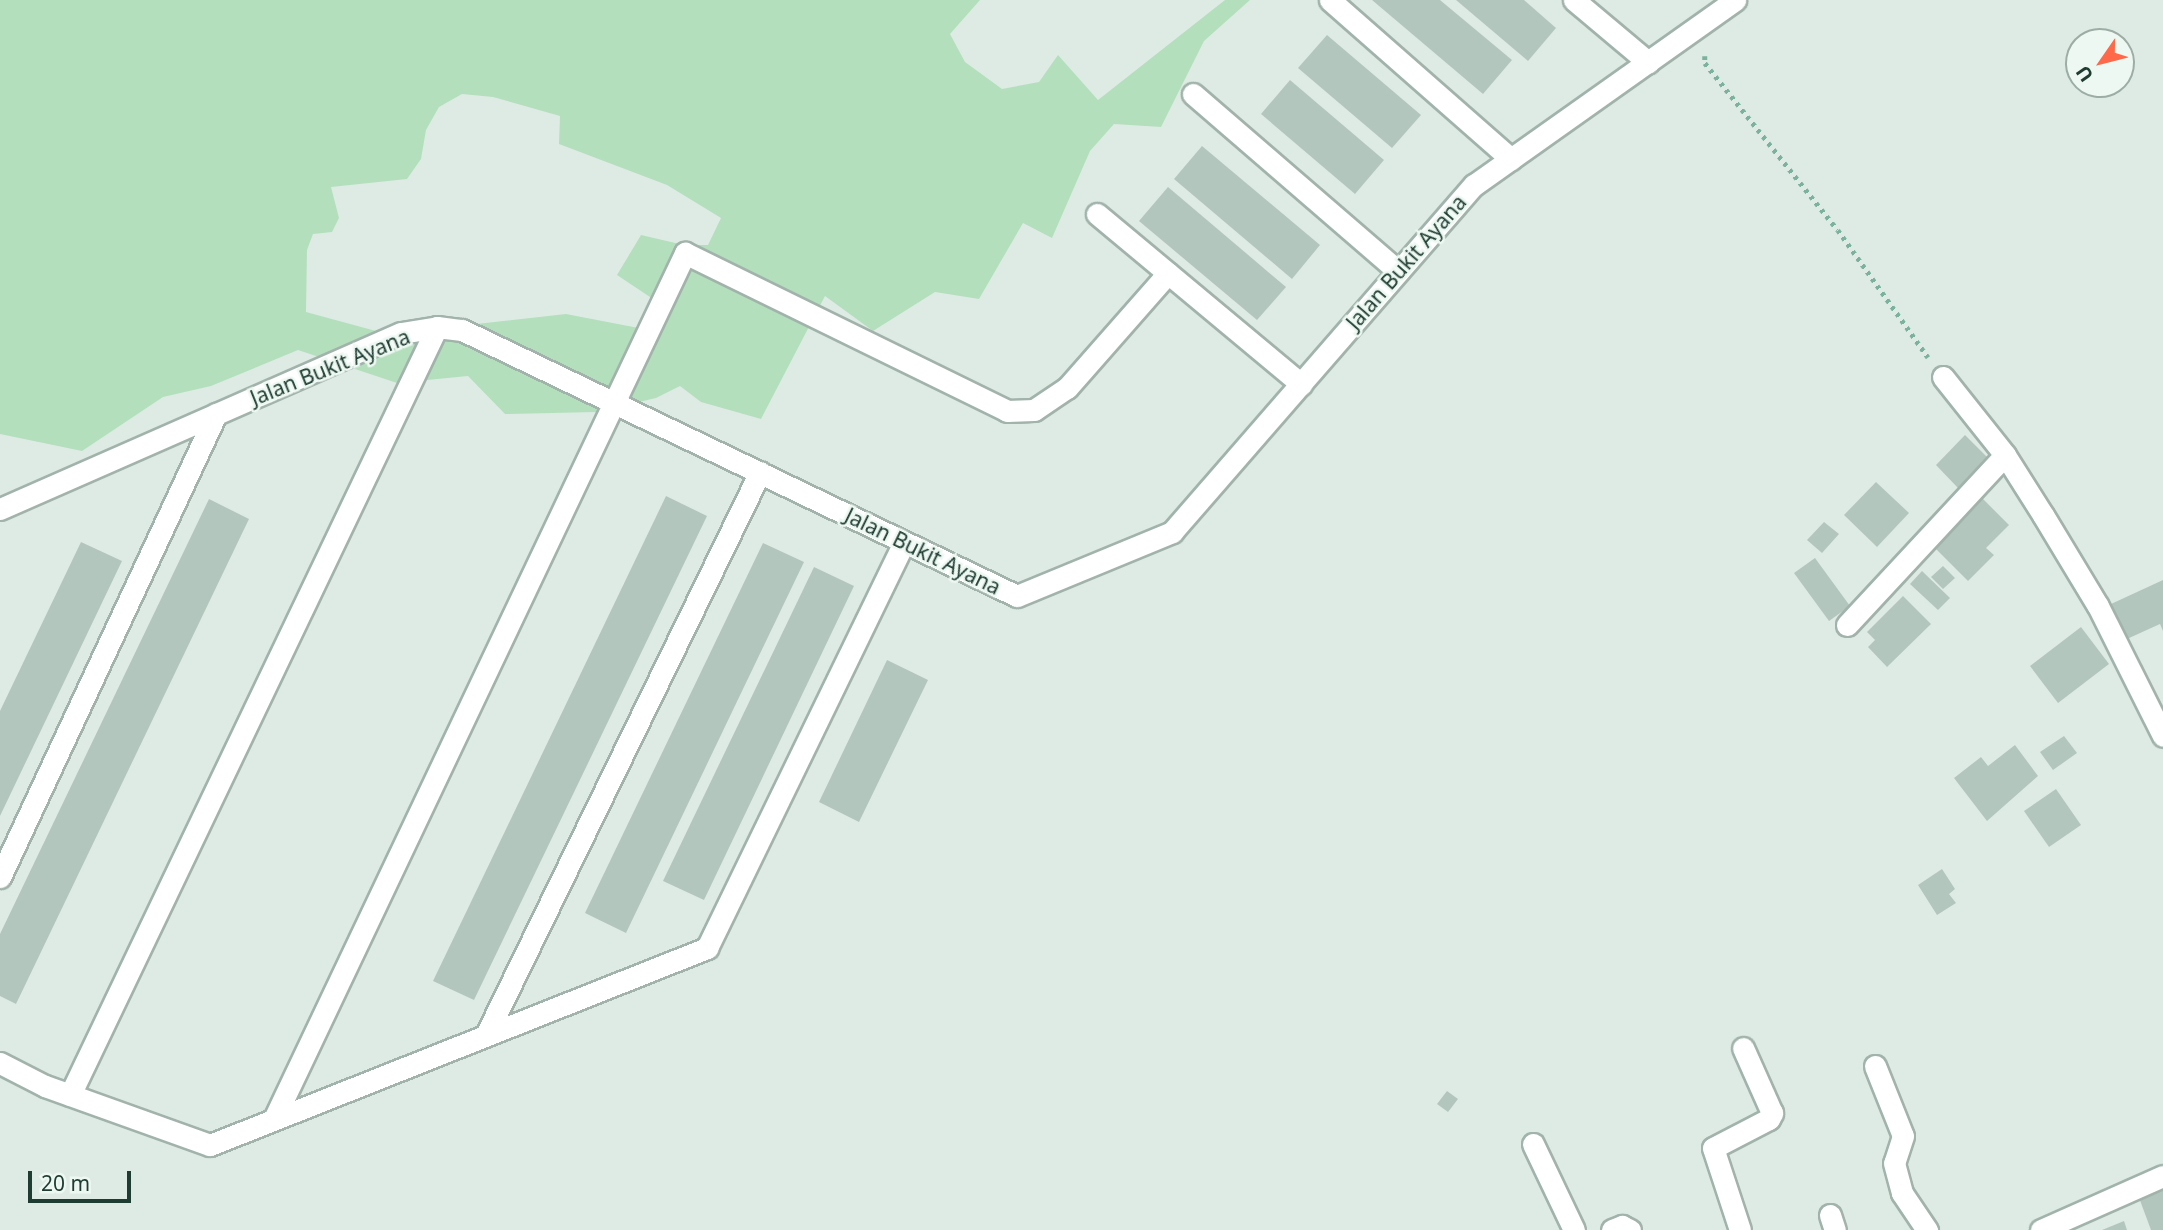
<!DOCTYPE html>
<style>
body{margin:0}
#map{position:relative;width:2163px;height:1230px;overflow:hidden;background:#deebe4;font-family:"Noto Sans",sans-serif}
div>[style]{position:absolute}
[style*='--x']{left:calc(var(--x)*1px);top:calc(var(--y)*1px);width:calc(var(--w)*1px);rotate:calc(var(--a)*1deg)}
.green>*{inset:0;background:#b4dfbd}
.building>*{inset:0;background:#b3c6bd}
.path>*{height:4.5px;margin-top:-2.25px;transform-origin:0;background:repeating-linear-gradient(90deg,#7bb29d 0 3.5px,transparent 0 8.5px)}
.roads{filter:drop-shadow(2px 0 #a1b3ab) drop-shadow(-2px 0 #a1b3ab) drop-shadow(0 2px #a1b3ab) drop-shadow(0 -2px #a1b3ab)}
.minor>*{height:21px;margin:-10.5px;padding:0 10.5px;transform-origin:10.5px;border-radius:10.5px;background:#fff}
span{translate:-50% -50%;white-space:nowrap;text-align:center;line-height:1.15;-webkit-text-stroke:5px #eef8f2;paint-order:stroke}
.street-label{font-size:21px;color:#1e3c32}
.north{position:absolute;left:2065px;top:28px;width:70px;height:70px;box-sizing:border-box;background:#eef8f2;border:2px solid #9bada5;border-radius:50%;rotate:235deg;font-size:19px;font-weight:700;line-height:28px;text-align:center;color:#1e3c32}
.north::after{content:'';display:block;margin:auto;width:24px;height:32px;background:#ff6848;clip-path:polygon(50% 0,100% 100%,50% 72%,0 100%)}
.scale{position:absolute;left:28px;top:1171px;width:103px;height:32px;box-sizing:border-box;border:4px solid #1e3c32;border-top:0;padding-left:9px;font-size:21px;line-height:24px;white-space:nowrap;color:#1e3c32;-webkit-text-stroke:5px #eef8f2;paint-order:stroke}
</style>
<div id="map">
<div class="green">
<div style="clip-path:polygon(evenodd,0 0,980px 0,950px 34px,965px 62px,1002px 89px,1039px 82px,1058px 55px,1098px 100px,1225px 0,1250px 0,1204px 41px,1161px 127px,1114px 124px,1090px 151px,1052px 238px,1023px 223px,979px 299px,935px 292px,873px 331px,825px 296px,761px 419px,701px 402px,680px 386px,656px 398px,597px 412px,505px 414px,468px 376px,397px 383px,298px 350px,211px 386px,163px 397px,82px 451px,0 434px,0 0,462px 94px,493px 97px,560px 116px,559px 144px,667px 185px,721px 218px,708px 245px,684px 245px,641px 235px,617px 275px,650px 297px,653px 311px,649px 330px,566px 314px,387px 334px,306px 312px,307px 250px,313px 234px,332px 232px,339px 218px,331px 187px,407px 179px,421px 159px,426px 130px,439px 107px,462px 94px)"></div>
</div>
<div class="building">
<div style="clip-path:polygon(1372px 0,1440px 0,1512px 60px,1483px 94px)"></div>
<div style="clip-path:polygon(1456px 0,1524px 0,1556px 28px,1528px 61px)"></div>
<div style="clip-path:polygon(1327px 35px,1421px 115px,1392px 148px,1298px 68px)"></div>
<div style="clip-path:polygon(1290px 80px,1384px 160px,1355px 194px,1261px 114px)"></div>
<div style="clip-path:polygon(1202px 146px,1320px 245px,1292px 279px,1174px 179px)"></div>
<div style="clip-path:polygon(1168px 187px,1286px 287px,1257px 320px,1139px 221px)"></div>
<div style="clip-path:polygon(1965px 435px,1988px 458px,1958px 488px,1936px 465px)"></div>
<div style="clip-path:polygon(1876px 482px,1909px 513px,1877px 547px,1844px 515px)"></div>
<div style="clip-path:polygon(1977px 493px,2009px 525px,1986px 548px,1994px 555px,1968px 581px,1929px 542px)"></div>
<div style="clip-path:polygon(666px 496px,707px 516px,474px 1000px,433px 981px)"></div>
<div style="clip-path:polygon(209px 499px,249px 519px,16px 1004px,0 996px,0 934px)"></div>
<div style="clip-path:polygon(1824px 522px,1839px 534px,1822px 553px,1807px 540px)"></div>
<div style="clip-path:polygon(81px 542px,122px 561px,0 816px,0 711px)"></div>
<div style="clip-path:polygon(763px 543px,804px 562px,626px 933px,585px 913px)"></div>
<div style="clip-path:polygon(1815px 558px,1850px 606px,1829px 621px,1794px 573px)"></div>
<div style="clip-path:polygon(1943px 566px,1955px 578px,1943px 589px,1931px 577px)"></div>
<div style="clip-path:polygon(814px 567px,854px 586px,704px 900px,663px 881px)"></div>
<div style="clip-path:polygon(1922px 571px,1950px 598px,1938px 610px,1910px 584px)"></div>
<div style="clip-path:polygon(2163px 580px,2163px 631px,2160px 624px,2127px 639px,2111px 604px)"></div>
<div style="clip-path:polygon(1903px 596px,1931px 624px,1887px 667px,1868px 647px,1875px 640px,1867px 632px)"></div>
<div style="clip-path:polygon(2081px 627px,2109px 664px,2058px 703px,2030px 666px)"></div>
<div style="clip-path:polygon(887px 660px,928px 680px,859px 822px,819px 802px)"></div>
<div style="clip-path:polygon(2064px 736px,2077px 753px,2053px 770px,2040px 752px)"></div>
<div style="clip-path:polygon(2015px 745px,2038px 776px,1987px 821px,1954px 778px,1981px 757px,1988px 766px)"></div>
<div style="clip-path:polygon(2056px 789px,2081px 825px,2049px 847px,2024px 811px)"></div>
<div style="clip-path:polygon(1942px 869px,1955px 889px,1949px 894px,1956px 903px,1937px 915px,1918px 885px)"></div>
<div style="clip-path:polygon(1447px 1091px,1458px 1099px,1448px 1112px,1437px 1104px)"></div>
<div style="clip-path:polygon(2163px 1187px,2163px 1230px,2151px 1230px,2138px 1195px)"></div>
<div style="clip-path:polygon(2124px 1221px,2127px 1230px,2102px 1230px)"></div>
</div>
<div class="path">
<div style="--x:1705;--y:56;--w:7;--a:90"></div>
<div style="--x:1705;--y:63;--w:213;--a:51.5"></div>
<div style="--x:1838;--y:230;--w:156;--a:54.7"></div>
</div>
<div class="roads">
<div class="minor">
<div style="--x:1330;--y:0;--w:241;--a:41.3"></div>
<div style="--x:1574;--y:0;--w:97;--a:40"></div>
<div style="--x:1193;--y:94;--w:271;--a:40.8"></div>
<div style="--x:1097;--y:214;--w:266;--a:39.8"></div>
<div style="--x:1943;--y:377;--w:100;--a:51.5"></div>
<div style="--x:2005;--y:455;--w:71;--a:57.7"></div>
<div style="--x:2043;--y:515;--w:106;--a:58.9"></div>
<div style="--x:2098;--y:606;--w:145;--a:63.4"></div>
<div style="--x:0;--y:509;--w:438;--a:-23.7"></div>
<div style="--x:401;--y:333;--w:36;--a:-9"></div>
<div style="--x:437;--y:327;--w:25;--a:7"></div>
<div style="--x:462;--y:330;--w:615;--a:25.61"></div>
<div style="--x:1017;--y:596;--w:168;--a:-22.4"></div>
<div style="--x:1172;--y:532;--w:460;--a:-49"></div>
<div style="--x:1474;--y:185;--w:320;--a:-35.3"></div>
<div style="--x:1847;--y:625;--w:232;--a:-47.1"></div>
<div style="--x:0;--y:877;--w:511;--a:-64.99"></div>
<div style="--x:486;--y:1035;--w:626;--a:-64.05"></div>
<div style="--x:0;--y:1063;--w:51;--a:27.1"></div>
<div style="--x:45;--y:1086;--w:175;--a:19.7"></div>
<div style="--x:210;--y:1145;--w:535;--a:-21.62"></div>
<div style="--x:707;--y:948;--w:451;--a:-64.1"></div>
<div style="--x:1875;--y:1066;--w:75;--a:68.2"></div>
<div style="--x:1903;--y:1136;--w:28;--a:108"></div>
<div style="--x:1894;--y:1163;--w:31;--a:75"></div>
<div style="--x:1902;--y:1193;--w:45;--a:56"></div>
<div style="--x:70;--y:1095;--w:851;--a:-64.46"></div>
<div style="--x:274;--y:1119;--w:959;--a:-64.61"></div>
<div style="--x:685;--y:253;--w:359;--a:26.1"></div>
<div style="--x:1007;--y:411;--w:27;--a:-2"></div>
<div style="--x:1034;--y:410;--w:40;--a:-34"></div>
<div style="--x:1067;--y:388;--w:153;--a:-48.7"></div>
<div style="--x:1533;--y:1144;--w:95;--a:64.5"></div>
<div style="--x:1830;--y:1215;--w:16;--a:72"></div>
<div style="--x:1612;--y:1230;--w:11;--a:-22"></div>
<div style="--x:1622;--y:1226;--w:9;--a:27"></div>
<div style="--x:1740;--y:1230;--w:86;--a:-108.2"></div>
<div style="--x:1713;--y:1148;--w:63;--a:-27.4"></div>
<div style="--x:1769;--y:1119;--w:7;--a:-63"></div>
<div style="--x:1772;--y:1113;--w:71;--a:-114"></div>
<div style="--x:2041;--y:1230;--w:133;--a:-23.9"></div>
</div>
</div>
<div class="street-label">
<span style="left:1406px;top:262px;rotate:-49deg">Jalan Bukit Ayana</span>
<span style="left:330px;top:367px;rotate:-22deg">Jalan Bukit Ayana</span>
<span style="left:923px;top:551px;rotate:26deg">Jalan Bukit Ayana</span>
</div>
<div class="north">U</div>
<div class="scale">20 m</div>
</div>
